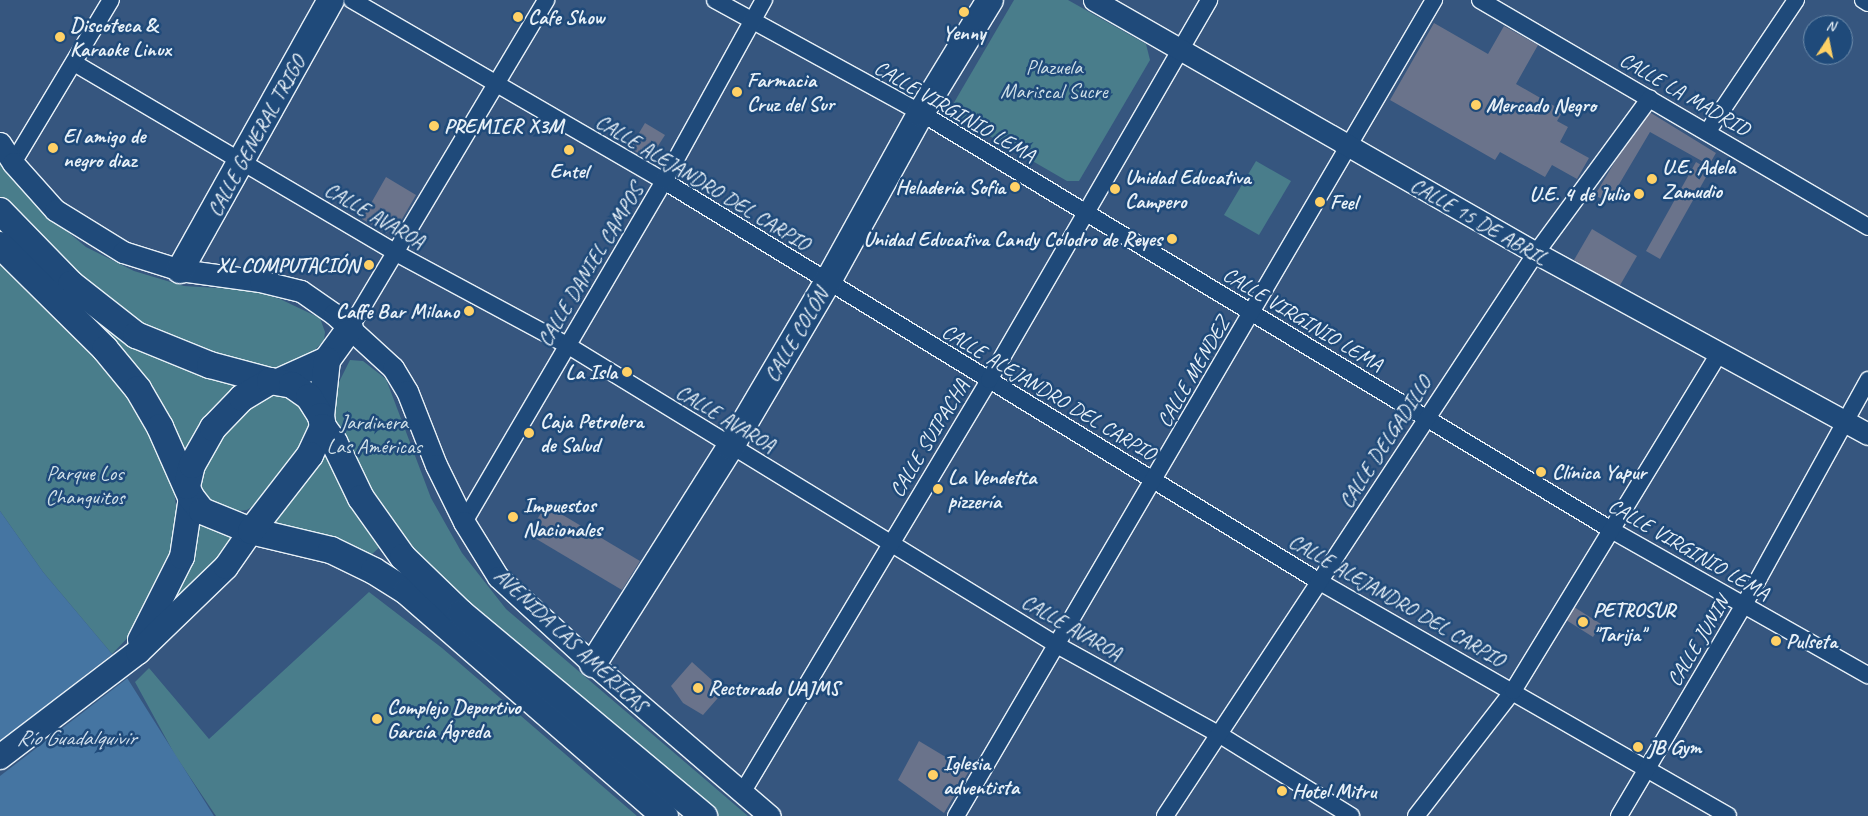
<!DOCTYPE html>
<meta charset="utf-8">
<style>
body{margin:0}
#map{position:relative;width:1868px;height:816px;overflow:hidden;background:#36567f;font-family:Caveat,sans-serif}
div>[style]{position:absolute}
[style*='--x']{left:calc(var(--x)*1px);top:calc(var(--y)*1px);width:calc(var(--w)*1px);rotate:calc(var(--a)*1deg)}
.green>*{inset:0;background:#497d8b}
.water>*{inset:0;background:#4575a2}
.pier>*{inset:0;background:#36567f}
.building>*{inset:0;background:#6a738b}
.roads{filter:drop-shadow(1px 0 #e8f1f8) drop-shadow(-1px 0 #e8f1f8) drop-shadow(0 1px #e8f1f8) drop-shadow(0 -1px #e8f1f8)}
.minor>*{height:16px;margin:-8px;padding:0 8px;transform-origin:8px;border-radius:8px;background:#1f4a7a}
.tertiary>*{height:21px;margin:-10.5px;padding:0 10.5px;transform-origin:10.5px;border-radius:10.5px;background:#1f4a7a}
.secondary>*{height:24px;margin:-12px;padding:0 12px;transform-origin:12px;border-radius:12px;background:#1f4a7a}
.primary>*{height:26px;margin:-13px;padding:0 13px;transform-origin:13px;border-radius:13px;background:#1f4a7a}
.dots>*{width:14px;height:14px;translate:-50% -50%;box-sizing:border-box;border:2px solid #1f4a7a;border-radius:50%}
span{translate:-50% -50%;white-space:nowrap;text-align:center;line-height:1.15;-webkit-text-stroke:5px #1f4a7a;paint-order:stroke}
.poi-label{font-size:21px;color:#e8f1f8;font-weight:700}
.left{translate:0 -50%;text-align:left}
.right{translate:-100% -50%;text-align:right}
.park-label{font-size:21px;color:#d0e0e8}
.street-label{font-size:21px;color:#e8f1f8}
.water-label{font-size:22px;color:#d0deeb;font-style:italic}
.north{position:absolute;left:1803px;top:15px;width:50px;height:50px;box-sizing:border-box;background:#1f4a7a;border:1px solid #6f8dac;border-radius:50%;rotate:11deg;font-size:14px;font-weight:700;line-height:20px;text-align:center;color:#e8f1f8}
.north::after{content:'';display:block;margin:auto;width:18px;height:22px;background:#ffd166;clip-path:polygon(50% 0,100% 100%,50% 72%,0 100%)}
</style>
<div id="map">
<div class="green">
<div style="clip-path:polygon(1014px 0,1068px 0,1146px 44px,1150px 60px,1079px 181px,1067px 181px,955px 116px,952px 106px)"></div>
<div style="clip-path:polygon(0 161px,40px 209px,86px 247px,134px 271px,184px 286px,251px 290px,280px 299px,320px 318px,325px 332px,324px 340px,307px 359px,272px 370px,249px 367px,137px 328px,0 201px)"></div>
<div style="clip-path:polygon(1256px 161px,1291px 181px,1259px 235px,1224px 215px)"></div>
<div style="clip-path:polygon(0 220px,61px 284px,244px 380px,183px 463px,0 236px)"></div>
<div style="clip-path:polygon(0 256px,118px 374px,172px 476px,177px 513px,173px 549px,144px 621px,112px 654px,43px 572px,0 511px)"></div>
<div style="clip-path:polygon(350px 360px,363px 361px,386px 379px,431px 498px,462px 553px,506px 609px,748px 816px,715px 816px,475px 618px,389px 529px,334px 422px,338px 384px)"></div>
<div style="clip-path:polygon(285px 391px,309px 409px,311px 433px,262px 500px,247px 510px,230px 512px,214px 506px,203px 496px,200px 479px,217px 433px,266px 393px)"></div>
<div style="clip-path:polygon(322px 447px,383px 544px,370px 556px,264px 527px)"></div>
<div style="clip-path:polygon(196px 521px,238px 536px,207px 575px,158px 624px)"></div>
<div style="clip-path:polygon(369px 592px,442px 648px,637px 816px,216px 816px,175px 755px,135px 682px,149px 668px,209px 739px)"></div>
</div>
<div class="water">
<div style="clip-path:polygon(0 511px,43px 572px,112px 654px,214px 816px,0 816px)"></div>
</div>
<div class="pier">
<div style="clip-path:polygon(114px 653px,129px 677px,0 776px,0 741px)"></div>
</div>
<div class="building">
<div style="clip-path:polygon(1434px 23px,1488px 54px,1504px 26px,1538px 45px,1516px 84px,1563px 111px,1557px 121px,1568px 127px,1560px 142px,1589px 158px,1577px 179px,1552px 165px,1545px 177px,1500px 152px,1495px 160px,1390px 100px)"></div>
<div style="clip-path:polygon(1651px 113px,1716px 153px,1709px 165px,1650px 132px,1608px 203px,1595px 195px,1642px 116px)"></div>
<div style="clip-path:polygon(645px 123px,665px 135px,649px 160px,630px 148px)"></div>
<div style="clip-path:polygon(1696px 162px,1710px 170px,1660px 259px,1646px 251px)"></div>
<div style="clip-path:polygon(386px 177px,416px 195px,398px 226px,386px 233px,362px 219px)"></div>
<div style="clip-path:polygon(1592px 229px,1637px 256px,1619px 287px,1574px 260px)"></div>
<div style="clip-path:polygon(546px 505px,640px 561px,622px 590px,528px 534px)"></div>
<div style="clip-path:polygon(1574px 607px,1601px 624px,1593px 637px,1566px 620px)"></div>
<div style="clip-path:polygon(692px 662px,724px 691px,703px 715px,683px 703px,671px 686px)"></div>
<div style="clip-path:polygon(919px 741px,969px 771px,944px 813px,898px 780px)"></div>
</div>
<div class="roads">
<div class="minor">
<div style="--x:352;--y:0;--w:361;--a:30.1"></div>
<div style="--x:664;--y:181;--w:769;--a:31.44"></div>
<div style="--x:1320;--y:582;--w:470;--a:29.8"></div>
<div style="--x:715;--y:0;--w:235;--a:28.7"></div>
<div style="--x:921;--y:113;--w:808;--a:31.13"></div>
<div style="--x:1613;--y:531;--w:293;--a:29.5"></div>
<div style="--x:1480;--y:0;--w:450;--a:30.3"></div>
<div style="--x:1863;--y:0;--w:6;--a:31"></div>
<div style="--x:74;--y:63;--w:374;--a:30.5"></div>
<div style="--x:396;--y:253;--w:194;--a:28.3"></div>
<div style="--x:567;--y:345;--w:575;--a:31.48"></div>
<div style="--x:1057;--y:645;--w:186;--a:28.9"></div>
<div style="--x:1220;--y:735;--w:154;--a:31.7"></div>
<div style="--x:1708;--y:131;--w:158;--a:-56.1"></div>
<div style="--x:13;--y:163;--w:190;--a:-59"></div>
<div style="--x:350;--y:328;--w:382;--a:-59.1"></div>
<div style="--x:464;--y:522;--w:395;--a:-59.6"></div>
<div style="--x:664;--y:181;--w:207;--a:-61.1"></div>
<div style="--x:742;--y:793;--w:481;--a:-59.1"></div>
<div style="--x:989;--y:380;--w:439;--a:-59.9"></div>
<div style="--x:956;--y:816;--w:946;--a:-59.64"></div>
<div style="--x:1165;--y:816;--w:674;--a:-56.62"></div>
<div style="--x:1536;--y:253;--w:192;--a:-53.7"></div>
<div style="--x:1416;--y:816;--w:158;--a:-52.2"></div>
<div style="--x:1513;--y:691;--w:396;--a:-58.6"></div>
<div style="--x:1619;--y:816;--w:245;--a:-59.4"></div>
<div style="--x:1744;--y:605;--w:257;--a:-61.1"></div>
</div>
<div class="tertiary">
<div style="--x:1094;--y:0;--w:509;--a:29.79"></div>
<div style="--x:1536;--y:253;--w:378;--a:28.6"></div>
<div style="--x:0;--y:143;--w:24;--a:57"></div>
<div style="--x:13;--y:163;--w:63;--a:48.2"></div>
<div style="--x:55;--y:210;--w:80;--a:31.7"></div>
<div style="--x:123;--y:252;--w:60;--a:17.5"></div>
<div style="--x:180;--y:270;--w:81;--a:7.8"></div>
<div style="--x:260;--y:281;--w:42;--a:13.7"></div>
<div style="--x:301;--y:291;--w:40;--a:34.9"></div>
<div style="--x:334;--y:314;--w:80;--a:42.5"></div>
<div style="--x:393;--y:368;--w:27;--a:59"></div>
<div style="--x:407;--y:391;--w:79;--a:68.6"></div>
<div style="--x:436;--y:465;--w:64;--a:63.8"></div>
<div style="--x:464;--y:522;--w:65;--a:58.3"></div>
<div style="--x:498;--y:577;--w:129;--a:42.5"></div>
<div style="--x:593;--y:664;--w:233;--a:40.7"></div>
</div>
<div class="secondary">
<div style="--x:140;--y:640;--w:93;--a:-63.2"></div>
<div style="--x:182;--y:557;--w:61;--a:-81.5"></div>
<div style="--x:0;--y:757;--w:173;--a:-37.3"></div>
<div style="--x:138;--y:652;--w:122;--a:-44"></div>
<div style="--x:226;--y:567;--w:44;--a:-55.2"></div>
</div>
<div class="primary">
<div style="--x:0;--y:211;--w:102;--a:45.8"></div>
<div style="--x:71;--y:284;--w:83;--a:38.1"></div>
<div style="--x:136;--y:335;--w:80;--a:22.1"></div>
<div style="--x:210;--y:365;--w:62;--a:14.9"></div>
<div style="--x:0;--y:245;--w:148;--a:44.7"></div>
<div style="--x:105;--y:349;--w:52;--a:50.5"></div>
<div style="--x:138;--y:389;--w:44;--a:59.9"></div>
<div style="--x:160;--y:427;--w:77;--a:66.1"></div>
<div style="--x:191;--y:497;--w:18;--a:52"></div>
<div style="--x:202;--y:511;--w:53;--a:22.2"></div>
<div style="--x:251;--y:531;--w:82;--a:13.4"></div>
<div style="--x:331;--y:550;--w:48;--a:26"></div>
<div style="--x:374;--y:571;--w:39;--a:32"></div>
<div style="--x:407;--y:592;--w:342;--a:41"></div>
<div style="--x:180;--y:270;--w:309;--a:-60.8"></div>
<div style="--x:280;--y:381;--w:51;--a:-24.1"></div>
<div style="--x:327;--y:360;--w:39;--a:-54"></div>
<div style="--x:321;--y:416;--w:56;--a:-83.9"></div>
<div style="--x:323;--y:427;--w:19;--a:54"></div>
<div style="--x:334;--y:442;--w:62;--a:64.3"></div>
<div style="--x:361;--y:498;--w:72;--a:54.6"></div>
<div style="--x:403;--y:557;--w:81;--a:44"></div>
<div style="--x:461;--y:613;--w:317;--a:39.9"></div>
<div style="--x:187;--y:486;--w:22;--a:-77"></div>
<div style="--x:192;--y:465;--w:43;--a:-60.4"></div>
<div style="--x:213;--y:428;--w:42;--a:-46"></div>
<div style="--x:242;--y:398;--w:33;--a:-31"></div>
<div style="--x:270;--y:381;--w:22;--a:10"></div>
<div style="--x:292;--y:385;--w:21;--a:35"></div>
<div style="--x:309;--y:397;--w:22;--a:58"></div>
<div style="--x:321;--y:416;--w:11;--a:80"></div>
<div style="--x:323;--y:427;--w:31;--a:115"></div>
<div style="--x:310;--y:455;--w:96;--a:127.8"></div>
<div style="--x:593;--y:664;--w:258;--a:-57.7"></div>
<div style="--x:731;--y:446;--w:189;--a:-59.5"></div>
<div style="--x:827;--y:283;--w:194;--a:-61.1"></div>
<div style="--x:921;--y:113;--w:132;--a:-58.6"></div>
</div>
</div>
<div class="dots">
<div style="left:964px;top:12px;background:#ffd166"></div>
<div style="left:518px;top:17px;background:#ffd166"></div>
<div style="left:60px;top:37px;background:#ffd166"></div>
<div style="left:737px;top:92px;background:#ffd166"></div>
<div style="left:1476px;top:105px;background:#ffd166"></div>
<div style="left:434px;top:126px;background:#ffd166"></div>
<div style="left:53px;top:148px;background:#ffd166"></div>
<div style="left:569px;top:150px;background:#ffd166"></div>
<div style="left:1652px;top:179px;background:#ffd166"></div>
<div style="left:1015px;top:187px;background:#ffd166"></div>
<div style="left:1115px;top:189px;background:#ffd166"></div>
<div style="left:1639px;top:194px;background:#ffd166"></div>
<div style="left:1320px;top:202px;background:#ffd166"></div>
<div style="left:1172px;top:239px;background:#ffd166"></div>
<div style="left:369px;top:265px;background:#ffd166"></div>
<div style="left:469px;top:311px;background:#ffd166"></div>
<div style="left:627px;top:372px;background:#ffd166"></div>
<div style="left:529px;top:433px;background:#ffd166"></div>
<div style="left:1541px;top:472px;background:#ffd166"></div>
<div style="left:938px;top:489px;background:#ffd166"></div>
<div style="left:513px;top:517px;background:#ffd166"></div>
<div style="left:1583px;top:622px;background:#ffd166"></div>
<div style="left:1776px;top:641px;background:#ffd166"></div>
<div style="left:698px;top:688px;background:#ffd166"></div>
<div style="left:377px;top:719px;background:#ffd166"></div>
<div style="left:1638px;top:747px;background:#ffd166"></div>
<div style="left:933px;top:775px;background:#ffd166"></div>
<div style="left:1282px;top:791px;background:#ffd166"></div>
</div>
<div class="poi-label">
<span class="left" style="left:528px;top:17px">Cafe Show</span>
<span class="left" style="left:70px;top:37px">Discoteca &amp;<br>Karaoke Linux</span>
<span style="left:964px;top:33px">Yenny</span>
<span class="left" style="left:747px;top:92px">Farmacia<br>Cruz del Sur</span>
<span class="left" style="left:1486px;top:105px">Mercado Negro</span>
<span class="left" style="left:444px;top:126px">PREMIER X3M</span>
<span class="left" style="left:63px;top:148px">El amigo de<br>negro diaz</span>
<span class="left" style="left:1662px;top:179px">U.E. Adela<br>Zamudio</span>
<span style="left:569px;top:171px">Entel</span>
<span class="left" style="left:1125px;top:189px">Unidad Educativa<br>Campero</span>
<span class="right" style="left:1005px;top:187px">Heladería Sofia</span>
<span class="right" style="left:1629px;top:194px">U.E. 4 de Julio</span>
<span class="left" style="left:1330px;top:202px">Feel</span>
<span class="right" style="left:1162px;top:239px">Unidad Educativa Candy Colodro de Reyes</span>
<span class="right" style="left:359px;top:265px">XL COMPUTACIÓN</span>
<span class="right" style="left:459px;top:311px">Caffe Bar Milano</span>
<span class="right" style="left:617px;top:372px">La Isla</span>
<span class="left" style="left:540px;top:433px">Caja Petrolera<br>de Salud</span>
<span class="left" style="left:1552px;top:472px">Clínica Yapur</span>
<span class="left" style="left:948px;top:489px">La Vendetta<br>pizzería</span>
<span class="left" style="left:523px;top:517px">Impuestos<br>Nacionales</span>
<span class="left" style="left:1593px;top:622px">PETROSUR<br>"Tarija"</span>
<span class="left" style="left:1786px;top:641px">Pulseta</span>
<span class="left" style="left:708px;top:688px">Rectorado UAJMS</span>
<span class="left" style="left:387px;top:719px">Complejo Deportivo<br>García Ágreda</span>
<span class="left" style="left:1648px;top:747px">JB Gym</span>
<span class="left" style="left:943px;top:775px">Iglesia<br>adventista</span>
<span class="left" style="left:1292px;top:791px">Hotel Mitru</span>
</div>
<div class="park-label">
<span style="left:1054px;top:79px">Plazuela<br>Mariscal Sucre</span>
<span style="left:374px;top:434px">Jardinera<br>Las Américas</span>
<span style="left:85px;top:485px">Parque Los<br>Changuitos</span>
</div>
<div class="street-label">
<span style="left:1685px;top:94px;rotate:30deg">CALLE LA MADRID</span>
<span style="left:955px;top:111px;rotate:30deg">CALLE VIRGINIO LEMA</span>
<span style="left:256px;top:136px;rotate:-61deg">CALLE GENERAL TRIGO</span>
<span style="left:703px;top:182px;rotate:31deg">CALLE ALEJANDRO DEL CARPIO</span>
<span style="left:375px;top:215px;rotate:30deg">CALLE AVAROA</span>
<span style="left:1479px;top:221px;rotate:30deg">CALLE 15 DE ABRIL</span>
<span style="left:590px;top:265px;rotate:-59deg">CALLE DANIEL CAMPOS</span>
<span style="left:1303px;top:319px;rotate:31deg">CALLE VIRGINIO LEMA</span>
<span style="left:796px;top:335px;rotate:-59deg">CALLE COLÓN</span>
<span style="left:1193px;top:372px;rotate:-60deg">CALLE MENDEZ</span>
<span style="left:1049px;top:392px;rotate:31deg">CALLE ALEJANDRO DEL CARPIO</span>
<span style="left:726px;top:418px;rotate:31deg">CALLE AVAROA</span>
<span style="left:929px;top:438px;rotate:-59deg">CALLE SUIPACHA</span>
<span style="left:1385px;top:442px;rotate:-57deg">CALLE DELGADILLO</span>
<span style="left:1689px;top:549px;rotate:30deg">CALLE VIRGINIO LEMA</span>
<span style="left:1397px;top:600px;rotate:30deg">CALLE ALEJANDRO DEL CARPIO</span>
<span style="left:1072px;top:627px;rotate:30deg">CALLE AVAROA</span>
<span style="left:571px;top:640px;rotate:43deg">AVENIDA LAS AMÉRICAS</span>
<span style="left:1698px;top:641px;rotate:-59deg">CALLE JUNIN</span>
</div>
<div class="water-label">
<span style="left:76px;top:739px">Río Guadalquivir</span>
</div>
<div class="north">N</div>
</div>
